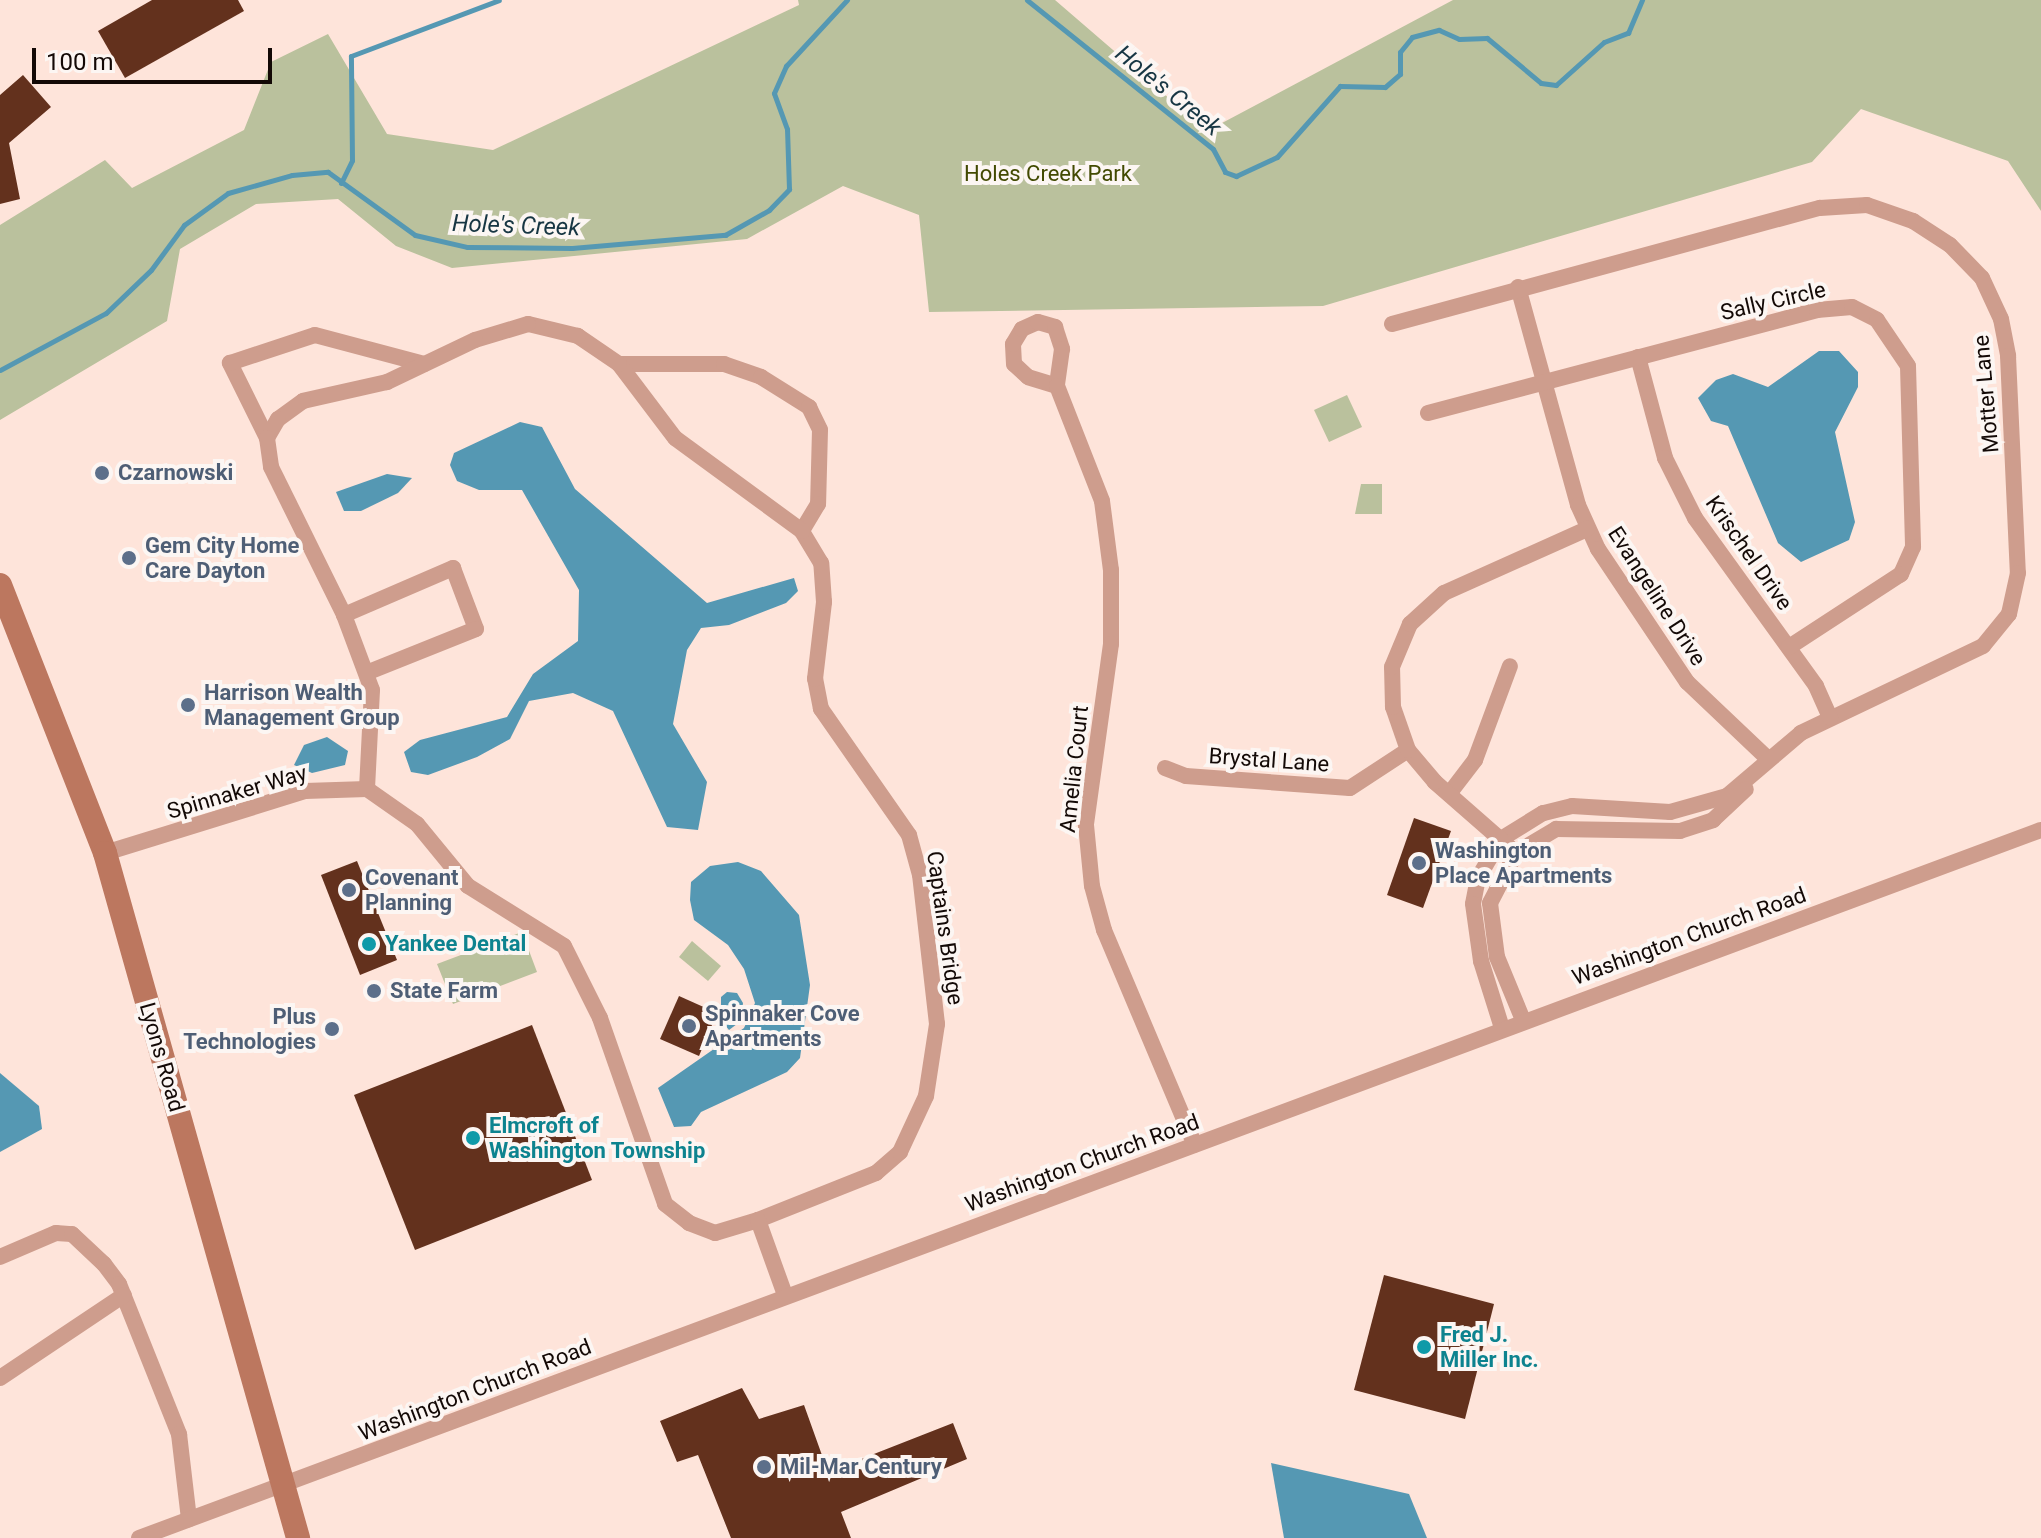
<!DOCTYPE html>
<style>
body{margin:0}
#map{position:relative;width:2041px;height:1538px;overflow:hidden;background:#fee4da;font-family:Roboto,sans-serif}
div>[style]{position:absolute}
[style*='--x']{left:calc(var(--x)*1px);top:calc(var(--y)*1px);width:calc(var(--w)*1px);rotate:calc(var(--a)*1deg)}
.green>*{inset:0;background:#bac19d}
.water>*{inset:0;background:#5598b3}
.stream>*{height:5px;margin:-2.5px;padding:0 2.5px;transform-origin:2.5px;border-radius:2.5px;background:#5598b3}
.building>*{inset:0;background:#63311d}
.street>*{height:16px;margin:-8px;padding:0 8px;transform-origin:8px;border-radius:8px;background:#ce9d8d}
.secondary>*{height:24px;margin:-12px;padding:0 12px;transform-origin:12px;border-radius:12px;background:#bc775f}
.dots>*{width:22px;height:22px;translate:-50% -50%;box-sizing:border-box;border:4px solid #fcf6f3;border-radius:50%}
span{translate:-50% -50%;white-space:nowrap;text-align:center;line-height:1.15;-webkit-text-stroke:8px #fcf6f3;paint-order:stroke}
.park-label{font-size:22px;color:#424a02}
.street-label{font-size:22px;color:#130906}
.service-label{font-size:22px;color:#4e5e75;font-weight:700}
.left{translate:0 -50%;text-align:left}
.right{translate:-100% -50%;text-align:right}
.culture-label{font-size:22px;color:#0d838f;font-weight:700}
.water-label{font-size:24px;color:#173643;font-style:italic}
.scale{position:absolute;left:32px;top:48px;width:240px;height:36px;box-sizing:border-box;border:4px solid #130906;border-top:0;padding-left:10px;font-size:24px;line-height:28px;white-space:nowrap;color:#130906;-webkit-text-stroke:6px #fcf6f3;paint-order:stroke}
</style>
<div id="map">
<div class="green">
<div style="clip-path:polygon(798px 0,1055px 0,1207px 131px,1453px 0,2041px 0,2041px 211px,2008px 161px,1861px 109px,1812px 162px,1323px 306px,929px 312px,919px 215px,843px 186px,747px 239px,452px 268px,396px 246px,338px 199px,256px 204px,180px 249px,167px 321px,0 420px,0 225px,105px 160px,132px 188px,244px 130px,271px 62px,328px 34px,387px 134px,493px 150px,799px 5px)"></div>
<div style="clip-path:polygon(1347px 395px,1362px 427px,1329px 442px,1314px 410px)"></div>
<div style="clip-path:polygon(1361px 484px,1382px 484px,1382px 514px,1355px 514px)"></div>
<div style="clip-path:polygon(522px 932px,537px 972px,453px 1004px,437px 964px)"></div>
<div style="clip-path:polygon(692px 941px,721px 966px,708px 981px,679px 957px)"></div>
</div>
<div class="water">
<div style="clip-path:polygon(1819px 351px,1839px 351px,1858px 372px,1858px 387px,1835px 432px,1855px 522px,1849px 540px,1801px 562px,1778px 543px,1728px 426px,1711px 421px,1698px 398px,1716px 380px,1733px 374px,1768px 387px)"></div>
<div style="clip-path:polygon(520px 422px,542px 427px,575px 489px,707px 603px,794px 578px,798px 591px,786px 603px,729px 625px,701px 628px,687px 650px,673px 724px,707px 782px,698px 830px,667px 827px,613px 711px,573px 693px,529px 701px,510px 739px,477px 757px,428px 775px,411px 772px,404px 752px,420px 740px,507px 717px,533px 674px,578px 641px,579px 590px,522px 490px,479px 490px,457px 481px,450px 465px,454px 453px)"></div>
<div style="clip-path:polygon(387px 474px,412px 478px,398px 493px,361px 511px,344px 511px,336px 492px)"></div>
<div style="clip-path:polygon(327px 737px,348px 751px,345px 765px,312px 773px,294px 765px,304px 745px)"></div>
<div style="clip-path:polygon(738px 862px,761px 871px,799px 915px,810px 985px,800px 1058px,787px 1072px,701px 1112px,691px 1126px,674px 1127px,658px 1088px,744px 1028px,755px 1003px,744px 969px,728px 945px,694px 920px,690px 900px,691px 882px,710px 866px)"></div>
<div style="clip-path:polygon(727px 992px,737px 993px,743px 1003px,741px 1021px,729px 1030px,721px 1020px,721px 997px)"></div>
<div style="clip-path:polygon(0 1073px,39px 1106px,42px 1129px,0 1152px)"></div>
<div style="clip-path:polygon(1271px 1463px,1409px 1494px,1427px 1538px,1284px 1538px)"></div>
</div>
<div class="stream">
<div style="--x:1027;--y:0;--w:238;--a:38.7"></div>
<div style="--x:1213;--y:149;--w:26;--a:62"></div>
<div style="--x:1225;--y:172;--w:12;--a:20"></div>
<div style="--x:1236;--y:176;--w:45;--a:-24.9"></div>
<div style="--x:1277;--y:157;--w:95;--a:-48.4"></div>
<div style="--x:1340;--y:86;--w:45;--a:1.3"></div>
<div style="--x:1385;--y:87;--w:20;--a:-41"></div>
<div style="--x:1400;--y:74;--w:22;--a:-90"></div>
<div style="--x:1400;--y:52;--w:19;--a:-51"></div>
<div style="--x:1412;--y:37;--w:28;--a:-15"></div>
<div style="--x:1439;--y:30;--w:22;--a:24"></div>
<div style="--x:1459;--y:39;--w:28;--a:-2"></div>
<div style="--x:1487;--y:38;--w:70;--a:39.8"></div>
<div style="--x:1541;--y:83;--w:15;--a:8"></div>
<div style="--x:1556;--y:85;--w:64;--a:-41.9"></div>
<div style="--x:1604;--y:42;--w:26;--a:-21"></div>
<div style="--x:1628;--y:33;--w:36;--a:-67"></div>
<div style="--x:341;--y:183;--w:25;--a:-64"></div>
<div style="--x:352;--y:160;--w:104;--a:-90.6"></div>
<div style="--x:351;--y:56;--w:158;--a:-20.7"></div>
<div style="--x:0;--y:370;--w:120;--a:-28.3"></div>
<div style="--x:106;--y:313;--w:62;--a:-43.7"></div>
<div style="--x:151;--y:270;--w:56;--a:-53.7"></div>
<div style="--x:184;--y:225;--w:54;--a:-36"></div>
<div style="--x:228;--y:193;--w:66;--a:-15.7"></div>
<div style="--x:292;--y:175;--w:36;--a:-5"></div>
<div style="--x:328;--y:172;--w:107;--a:35.9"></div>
<div style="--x:415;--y:235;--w:53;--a:13"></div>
<div style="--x:467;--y:247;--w:105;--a:0.5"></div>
<div style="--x:572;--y:248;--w:154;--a:-4.9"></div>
<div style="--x:725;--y:235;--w:51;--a:-29.6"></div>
<div style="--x:769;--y:210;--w:29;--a:-46"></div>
<div style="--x:789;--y:189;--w:60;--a:-91.9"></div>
<div style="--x:787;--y:129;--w:38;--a:-110"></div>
<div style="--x:774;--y:93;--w:30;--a:-66"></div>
<div style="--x:786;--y:66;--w:90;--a:-47.3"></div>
</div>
<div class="building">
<div style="clip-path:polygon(152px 0,238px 0,244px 11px,125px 78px,98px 31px)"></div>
<div style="clip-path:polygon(23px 75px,51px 107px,9px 143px,20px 199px,0 204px,0 95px)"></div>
<div style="clip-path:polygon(1414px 818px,1451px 831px,1423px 908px,1387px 895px)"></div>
<div style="clip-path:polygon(357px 861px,397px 960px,360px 975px,321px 875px)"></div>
<div style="clip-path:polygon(679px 996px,717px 1013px,699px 1056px,660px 1039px)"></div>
<div style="clip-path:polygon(532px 1025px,592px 1180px,415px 1250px,354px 1095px)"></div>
<div style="clip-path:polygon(1384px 1275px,1494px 1304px,1465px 1419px,1354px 1390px)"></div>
<div style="clip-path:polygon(742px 1388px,759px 1419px,804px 1405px,828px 1472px,953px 1423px,967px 1459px,841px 1512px,851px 1538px,731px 1538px,698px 1455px,677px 1462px,660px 1421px)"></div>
</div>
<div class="street">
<div style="--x:1518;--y:287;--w:226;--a:74.6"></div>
<div style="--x:1578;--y:505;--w:48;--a:65.6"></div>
<div style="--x:1598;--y:549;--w:160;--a:56.2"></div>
<div style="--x:1687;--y:682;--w:112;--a:43.5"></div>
<div style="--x:1392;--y:324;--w:443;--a:-15.2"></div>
<div style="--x:1820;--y:208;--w:47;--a:-3.7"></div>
<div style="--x:1867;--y:205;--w:49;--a:19.2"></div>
<div style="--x:1913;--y:221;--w:44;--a:33"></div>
<div style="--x:1950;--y:245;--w:46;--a:45.9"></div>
<div style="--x:1982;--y:278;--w:45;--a:65.1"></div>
<div style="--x:2001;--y:319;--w:38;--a:79"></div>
<div style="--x:2008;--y:356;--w:217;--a:87.4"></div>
<div style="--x:2018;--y:573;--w:42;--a:102.4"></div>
<div style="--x:2009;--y:614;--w:41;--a:129.1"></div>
<div style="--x:1983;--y:646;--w:202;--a:154.5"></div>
<div style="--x:1801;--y:733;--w:97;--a:139.6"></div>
<div style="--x:1727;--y:796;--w:59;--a:164.3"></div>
<div style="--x:1670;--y:812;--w:98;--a:-176.5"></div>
<div style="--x:1572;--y:806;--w:30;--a:166"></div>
<div style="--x:1543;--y:813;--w:49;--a:148.2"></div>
<div style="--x:1501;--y:839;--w:45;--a:120.5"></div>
<div style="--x:1478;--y:878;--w:26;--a:101"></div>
<div style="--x:1473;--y:904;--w:58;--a:82"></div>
<div style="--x:1481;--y:961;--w:70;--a:72.6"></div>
<div style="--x:1638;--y:357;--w:105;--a:75"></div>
<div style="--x:1665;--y:458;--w:67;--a:63.4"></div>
<div style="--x:1695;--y:518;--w:207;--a:54.2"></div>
<div style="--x:1816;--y:686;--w:35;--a:66"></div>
<div style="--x:619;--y:364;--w:105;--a:0"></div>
<div style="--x:724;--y:364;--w:39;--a:19"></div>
<div style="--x:761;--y:377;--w:57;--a:32"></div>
<div style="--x:809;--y:407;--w:25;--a:64"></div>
<div style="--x:820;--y:430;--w:74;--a:91.5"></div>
<div style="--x:818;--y:504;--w:31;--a:121"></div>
<div style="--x:1057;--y:386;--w:30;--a:-163"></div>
<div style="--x:1028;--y:377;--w:19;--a:-137"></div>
<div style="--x:1014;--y:364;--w:20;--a:-93"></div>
<div style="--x:1013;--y:344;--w:17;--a:-59"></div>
<div style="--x:1022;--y:329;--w:17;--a:-24"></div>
<div style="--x:1038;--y:322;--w:18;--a:16"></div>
<div style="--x:1055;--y:327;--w:23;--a:72"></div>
<div style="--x:1062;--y:349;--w:37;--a:98"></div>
<div style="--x:1057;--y:386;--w:123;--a:68.6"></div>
<div style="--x:1102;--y:501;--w:70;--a:82.6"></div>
<div style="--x:1111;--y:570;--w:74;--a:90"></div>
<div style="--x:1111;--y:644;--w:183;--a:97.9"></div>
<div style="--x:1086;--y:825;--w:61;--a:84.4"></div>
<div style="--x:1092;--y:886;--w:46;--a:74.7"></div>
<div style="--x:1104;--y:930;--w:233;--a:67.1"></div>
<div style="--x:1428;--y:413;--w:402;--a:-14.8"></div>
<div style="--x:1817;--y:310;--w:35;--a:-5"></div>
<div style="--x:1852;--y:307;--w:28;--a:27"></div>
<div style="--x:1877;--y:320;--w:55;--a:56"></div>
<div style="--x:1908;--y:366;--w:181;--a:88.4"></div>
<div style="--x:1913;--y:547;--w:30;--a:114"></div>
<div style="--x:1901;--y:574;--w:134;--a:146.9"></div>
<div style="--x:267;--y:438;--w:84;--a:-116.3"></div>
<div style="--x:230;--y:363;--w:89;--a:-18.2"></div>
<div style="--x:315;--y:335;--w:113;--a:14.9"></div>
<div style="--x:344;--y:615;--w:119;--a:-23.3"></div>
<div style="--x:453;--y:568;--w:65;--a:69.3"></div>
<div style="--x:476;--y:629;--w:118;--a:158.2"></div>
<div style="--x:1165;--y:768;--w:22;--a:21"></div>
<div style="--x:1186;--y:776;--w:164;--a:4.2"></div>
<div style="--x:1350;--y:788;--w:69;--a:-33.2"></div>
<div style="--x:1449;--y:794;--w:43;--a:-52.6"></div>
<div style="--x:1475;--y:760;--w:100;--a:-69.6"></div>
<div style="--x:105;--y:853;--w:209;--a:-17.2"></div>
<div style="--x:305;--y:791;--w:62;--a:-1.8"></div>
<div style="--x:367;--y:789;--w:61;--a:35"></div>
<div style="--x:417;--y:824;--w:80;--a:50.6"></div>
<div style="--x:468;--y:886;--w:113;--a:32"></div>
<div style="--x:564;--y:946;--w:80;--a:63.4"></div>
<div style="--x:600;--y:1018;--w:197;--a:70.7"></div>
<div style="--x:665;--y:1204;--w:31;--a:38"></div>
<div style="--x:689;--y:1223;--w:28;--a:21"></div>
<div style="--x:715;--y:1233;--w:45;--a:-16.8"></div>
<div style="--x:758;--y:1220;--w:127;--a:-21.7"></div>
<div style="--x:876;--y:1173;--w:32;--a:-41"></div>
<div style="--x:900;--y:1152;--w:62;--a:-65.1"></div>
<div style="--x:926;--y:1096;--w:73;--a:-81.3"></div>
<div style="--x:937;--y:1024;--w:150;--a:-96.5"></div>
<div style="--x:920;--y:875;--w:41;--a:-105.4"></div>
<div style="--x:909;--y:835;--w:154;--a:-124.9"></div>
<div style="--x:821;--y:709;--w:31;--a:-101"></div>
<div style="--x:815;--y:679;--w:78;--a:-83.3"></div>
<div style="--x:824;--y:602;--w:39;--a:-94"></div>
<div style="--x:821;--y:563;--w:37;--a:-121"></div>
<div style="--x:802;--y:531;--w:157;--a:-143.8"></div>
<div style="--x:675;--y:438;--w:93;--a:-127.1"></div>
<div style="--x:619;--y:364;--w:50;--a:-145.7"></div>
<div style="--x:578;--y:336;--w:51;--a:-166.5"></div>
<div style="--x:528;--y:324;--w:55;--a:163.2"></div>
<div style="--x:475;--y:340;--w:98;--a:154.5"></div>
<div style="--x:387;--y:382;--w:86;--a:167.3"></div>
<div style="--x:303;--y:401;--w:31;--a:144"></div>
<div style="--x:278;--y:419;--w:22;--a:120"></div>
<div style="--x:267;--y:438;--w:29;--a:82"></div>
<div style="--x:271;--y:467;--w:165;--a:63.7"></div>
<div style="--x:344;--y:615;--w:80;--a:69.5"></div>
<div style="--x:372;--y:690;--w:99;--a:92.9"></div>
<div style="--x:1516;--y:853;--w:108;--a:-138.8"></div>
<div style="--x:1435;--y:782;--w:42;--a:-130.2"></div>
<div style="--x:1408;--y:750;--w:46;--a:-109.2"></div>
<div style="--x:1393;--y:707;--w:40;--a:-91.4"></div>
<div style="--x:1392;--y:667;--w:47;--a:-67.3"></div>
<div style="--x:1410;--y:624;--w:46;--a:-42.4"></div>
<div style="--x:1444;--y:593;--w:157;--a:-24.1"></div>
<div style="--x:1523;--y:1020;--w:68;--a:-112.4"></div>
<div style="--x:1497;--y:957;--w:54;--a:-97.4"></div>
<div style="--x:1490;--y:903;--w:56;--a:-62.5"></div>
<div style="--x:1516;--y:853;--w:47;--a:-31"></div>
<div style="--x:1556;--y:829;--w:124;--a:0.9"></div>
<div style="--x:1680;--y:831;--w:35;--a:-18"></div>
<div style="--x:1713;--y:820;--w:45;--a:-43.2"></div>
<div style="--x:758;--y:1220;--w:80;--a:70.2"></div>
<div style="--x:0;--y:1257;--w:61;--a:-23.2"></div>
<div style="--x:56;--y:1233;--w:16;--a:4"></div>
<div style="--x:72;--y:1234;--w:44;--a:43.2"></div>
<div style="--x:104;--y:1264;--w:25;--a:53"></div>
<div style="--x:119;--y:1284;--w:162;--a:68.2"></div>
<div style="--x:179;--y:1434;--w:86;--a:83.3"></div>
<div style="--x:0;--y:1378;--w:149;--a:-33.8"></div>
<div style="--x:139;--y:1538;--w:2029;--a:-20.42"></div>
</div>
<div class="secondary">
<div style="--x:0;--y:585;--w:288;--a:68.6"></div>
<div style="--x:105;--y:853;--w:712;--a:74.26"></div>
</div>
<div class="dots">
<div style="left:102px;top:473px;background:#5c6f8a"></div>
<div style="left:129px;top:558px;background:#5c6f8a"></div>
<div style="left:188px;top:705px;background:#5c6f8a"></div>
<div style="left:1419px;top:863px;background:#5c6f8a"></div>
<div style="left:349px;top:890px;background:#5c6f8a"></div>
<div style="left:369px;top:944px;background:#0f9aa8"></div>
<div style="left:374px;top:991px;background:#5c6f8a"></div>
<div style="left:689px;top:1026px;background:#5c6f8a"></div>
<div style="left:332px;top:1029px;background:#5c6f8a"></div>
<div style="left:473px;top:1138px;background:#0f9aa8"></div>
<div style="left:1424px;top:1347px;background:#0f9aa8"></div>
<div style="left:764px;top:1467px;background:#5c6f8a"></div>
</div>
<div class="park-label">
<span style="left:1048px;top:174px">Holes Creek Park</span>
</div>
<div class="street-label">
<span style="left:1773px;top:301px;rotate:-13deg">Sally Circle</span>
<span style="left:1986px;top:394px;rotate:-95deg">Motter Lane</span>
<span style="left:1749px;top:553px;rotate:55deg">Krischel Drive</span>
<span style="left:1657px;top:596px;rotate:57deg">Evangeline Drive</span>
<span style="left:1269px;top:760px;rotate:4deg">Brystal Lane</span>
<span style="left:1074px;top:769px;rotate:-84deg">Amelia Court</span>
<span style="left:237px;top:792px;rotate:-16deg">Spinnaker Way</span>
<span style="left:945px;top:928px;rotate:82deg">Captains Bridge</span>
<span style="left:1689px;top:936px;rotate:-20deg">Washington Church Road</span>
<span style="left:162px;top:1057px;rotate:74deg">Lyons Road</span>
<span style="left:1082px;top:1163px;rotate:-20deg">Washington Church Road</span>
<span style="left:475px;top:1390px;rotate:-21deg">Washington Church Road</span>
</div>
<div class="service-label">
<span class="left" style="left:118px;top:473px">Czarnowski</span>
<span class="left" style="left:145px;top:558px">Gem City Home<br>Care Dayton</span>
<span class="left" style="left:204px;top:705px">Harrison Wealth<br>Management Group</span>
<span class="left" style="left:1435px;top:863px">Washington<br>Place Apartments</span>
<span class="left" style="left:365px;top:890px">Covenant<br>Planning</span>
<span class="left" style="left:390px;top:991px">State Farm</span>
<span class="left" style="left:705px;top:1026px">Spinnaker Cove<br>Apartments</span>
<span class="right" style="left:316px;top:1029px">Plus<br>Technologies</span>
<span class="left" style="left:780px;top:1467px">Mil-Mar Century</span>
</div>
<div class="culture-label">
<span class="left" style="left:385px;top:944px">Yankee Dental</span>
<span class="left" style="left:489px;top:1138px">Elmcroft of<br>Washington Township</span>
<span class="left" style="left:1440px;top:1347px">Fred J.<br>Miller Inc.</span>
</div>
<div class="water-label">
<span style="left:1168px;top:91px;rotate:39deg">Hole's Creek</span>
<span style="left:516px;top:226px;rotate:2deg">Hole's Creek</span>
</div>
<div class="scale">100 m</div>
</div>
